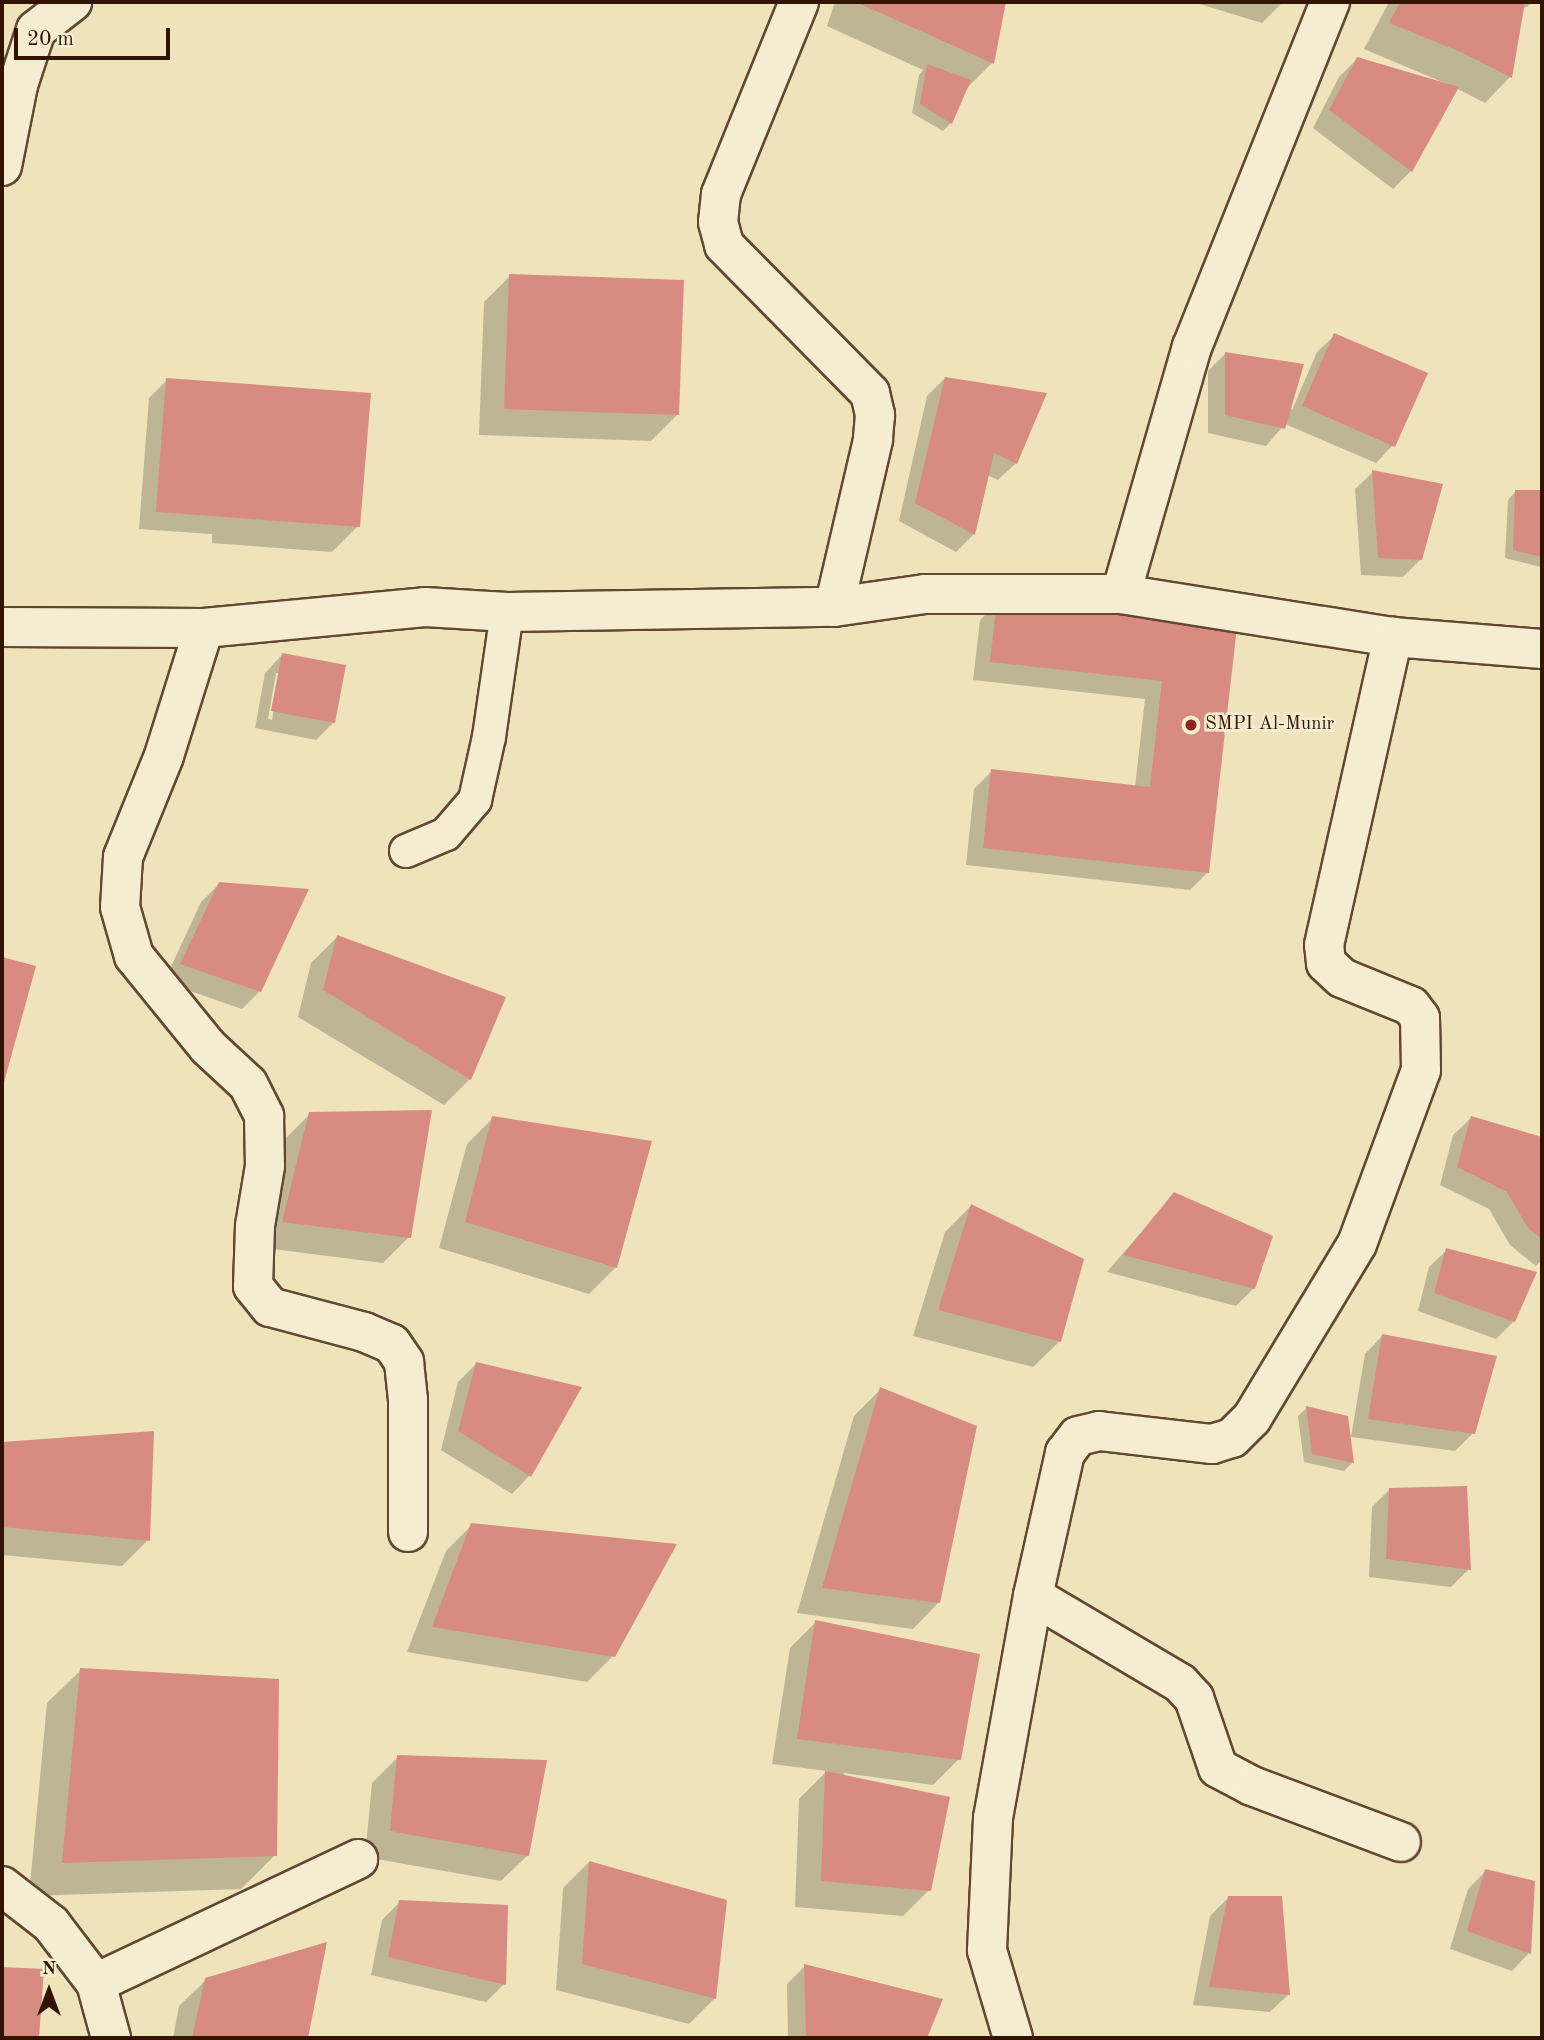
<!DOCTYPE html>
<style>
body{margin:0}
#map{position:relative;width:1544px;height:2040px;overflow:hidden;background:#eee3ba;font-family:"Old Standard TT",serif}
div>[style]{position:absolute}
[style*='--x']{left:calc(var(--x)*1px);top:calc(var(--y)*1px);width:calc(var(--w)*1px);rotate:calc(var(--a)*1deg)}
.shadow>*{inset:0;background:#0003}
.building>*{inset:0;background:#d88c81}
.roads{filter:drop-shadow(2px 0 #624830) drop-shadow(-2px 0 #624830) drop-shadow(0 2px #624830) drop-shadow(0 -2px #624830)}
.service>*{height:32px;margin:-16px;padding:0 16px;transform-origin:16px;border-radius:16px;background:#f4edd2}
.minor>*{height:38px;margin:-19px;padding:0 19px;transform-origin:19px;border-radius:19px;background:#f4edd2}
.tertiary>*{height:38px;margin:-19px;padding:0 19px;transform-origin:19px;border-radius:19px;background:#f4edd2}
.dots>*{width:19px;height:19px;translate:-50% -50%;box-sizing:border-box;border:4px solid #f4edd2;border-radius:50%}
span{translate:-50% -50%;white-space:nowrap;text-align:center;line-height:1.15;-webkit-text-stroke:5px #f4edd2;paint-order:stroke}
.poi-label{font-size:19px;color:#331402}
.left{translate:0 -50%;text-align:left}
.frame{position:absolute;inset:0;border:4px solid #331402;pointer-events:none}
.north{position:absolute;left:14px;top:1956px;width:70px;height:70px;-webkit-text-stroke:5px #f4edd2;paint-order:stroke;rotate:0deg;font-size:19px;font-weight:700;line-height:28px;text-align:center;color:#331402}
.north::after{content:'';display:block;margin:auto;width:24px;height:32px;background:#331402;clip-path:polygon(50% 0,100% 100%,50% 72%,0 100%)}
.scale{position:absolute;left:14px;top:28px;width:156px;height:32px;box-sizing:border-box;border:4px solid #331402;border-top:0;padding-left:9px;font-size:21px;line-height:24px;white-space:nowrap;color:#331402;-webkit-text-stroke:5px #f4edd2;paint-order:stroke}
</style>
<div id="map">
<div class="shadow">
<div style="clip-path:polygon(835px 2px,1004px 2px,992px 63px,966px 89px,951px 123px,943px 131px,912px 113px,919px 75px,923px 70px,827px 26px)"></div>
<div style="clip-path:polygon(1193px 2px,1283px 2px,1262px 23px)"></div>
<div style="clip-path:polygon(1389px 2px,1535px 2px,1522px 9px,1510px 77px,1485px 103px,1456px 88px,1411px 171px,1393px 189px,1313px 128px,1339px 77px,1357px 59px,1447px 84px,1364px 49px)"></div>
<div style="clip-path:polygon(510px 276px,677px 415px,651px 441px,479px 435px,484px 302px)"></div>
<div style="clip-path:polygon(1335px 335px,1393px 445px,1376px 463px,1285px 424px,1266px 446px,1208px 433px,1208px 371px,1226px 353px,1292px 410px,1317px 352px)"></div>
<div style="clip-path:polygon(945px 378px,1016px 463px,998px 480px,987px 475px,973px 535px,956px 552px,899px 521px,927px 396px)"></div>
<div style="clip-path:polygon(167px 380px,358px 526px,332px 552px,212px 543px,212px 534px,139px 529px,149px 398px)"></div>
<div style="clip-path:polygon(1373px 472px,1421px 559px,1403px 577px,1361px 575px,1355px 489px)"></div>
<div style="clip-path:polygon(1516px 491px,1542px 491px,1541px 567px,1505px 558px,1508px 500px)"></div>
<div style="clip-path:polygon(998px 602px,1235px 628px,1208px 872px,1190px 890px,966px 865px,974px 789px,992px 771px,1135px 787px,1145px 699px,973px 680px,980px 620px)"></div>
<div style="clip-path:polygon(evenodd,282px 655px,334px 722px,316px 740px,255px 728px,265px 673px,282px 655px,276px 673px,280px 673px,272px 720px,268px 719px,276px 673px)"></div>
<div style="clip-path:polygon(219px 884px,260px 991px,242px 1009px,164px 982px,201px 902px)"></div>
<div style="clip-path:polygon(337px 937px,470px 1079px,444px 1105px,298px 1017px,311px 963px)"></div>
<div style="clip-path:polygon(2px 959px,34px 967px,2px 1082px)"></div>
<div style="clip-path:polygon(310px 1114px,409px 1237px,383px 1263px,257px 1247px,284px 1140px)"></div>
<div style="clip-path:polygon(493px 1118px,616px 1267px,589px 1294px,439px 1248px,467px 1144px)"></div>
<div style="clip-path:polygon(1471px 1118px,1542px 1139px,1542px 1260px,1536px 1266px,1510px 1245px,1489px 1209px,1440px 1185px,1453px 1135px)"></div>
<div style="clip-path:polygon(1174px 1194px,1254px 1288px,1236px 1306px,1107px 1272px)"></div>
<div style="clip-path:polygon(971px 1206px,1060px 1341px,1033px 1367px,913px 1336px,945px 1232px)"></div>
<div style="clip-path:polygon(1447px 1250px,1514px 1321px,1496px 1339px,1418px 1311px,1429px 1267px)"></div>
<div style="clip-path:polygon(1382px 1336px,1473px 1433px,1455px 1451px,1351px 1437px,1365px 1354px)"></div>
<div style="clip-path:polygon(476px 1364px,579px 1389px,529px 1476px,512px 1494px,441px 1450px,458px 1382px)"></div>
<div style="clip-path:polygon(880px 1390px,939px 1602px,913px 1629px,797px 1613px,854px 1416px)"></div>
<div style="clip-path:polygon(1307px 1408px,1347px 1417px,1352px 1463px,1344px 1471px,1304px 1462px,1298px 1416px)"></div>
<div style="clip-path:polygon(152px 1433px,148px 1540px,122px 1566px,2px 1555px,2px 1444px)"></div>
<div style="clip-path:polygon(1390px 1489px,1469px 1569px,1451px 1587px,1369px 1577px,1372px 1507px)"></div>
<div style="clip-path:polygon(472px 1525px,613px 1656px,587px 1682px,407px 1652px,446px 1551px)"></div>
<div style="clip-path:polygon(816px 1622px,959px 1759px,933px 1785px,843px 1773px,929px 1890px,903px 1916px,795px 1907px,799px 1799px,827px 1771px,772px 1764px,790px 1648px)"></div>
<div style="clip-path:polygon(81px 1670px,275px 1855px,241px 1889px,29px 1896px,47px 1703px)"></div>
<div style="clip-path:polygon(398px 1757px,528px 1855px,501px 1881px,365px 1857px,372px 1783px)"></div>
<div style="clip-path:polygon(589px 1862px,715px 1998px,689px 2024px,556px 1990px,563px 1888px)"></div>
<div style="clip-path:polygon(1486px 1871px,1529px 1953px,1512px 1971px,1450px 1949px,1468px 1889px)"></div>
<div style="clip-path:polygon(1228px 1898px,1288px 1995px,1270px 2012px,1193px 2005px,1210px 1916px)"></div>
<div style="clip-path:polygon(400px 1902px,504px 1984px,486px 2002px,371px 1975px,382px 1920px)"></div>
<div style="clip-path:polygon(325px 1944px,306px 2038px,173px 2038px,179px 2006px,206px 1980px)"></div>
<div style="clip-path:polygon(805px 1966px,941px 2000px,925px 2038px,788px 2038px,787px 1984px)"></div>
<div style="clip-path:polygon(2px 1969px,42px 1971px,38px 2038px,2px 2038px)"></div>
</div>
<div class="building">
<div style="clip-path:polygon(856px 2px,1006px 2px,994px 64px)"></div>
<div style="clip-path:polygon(1400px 2px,1525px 2px,1512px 78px,1463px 53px,1389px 23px)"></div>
<div style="clip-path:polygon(1357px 57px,1459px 87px,1412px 172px,1329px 110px)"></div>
<div style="clip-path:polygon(927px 64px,971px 80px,952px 124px,920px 104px)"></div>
<div style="clip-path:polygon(509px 274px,684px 280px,679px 415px,504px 409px)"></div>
<div style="clip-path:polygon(1334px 333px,1428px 373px,1395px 447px,1302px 406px)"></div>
<div style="clip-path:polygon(1225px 352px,1304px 364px,1285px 429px,1225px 415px)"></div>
<div style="clip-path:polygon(945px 377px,1047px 393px,1017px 464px,994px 453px,975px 535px,915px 503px)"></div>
<div style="clip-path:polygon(166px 378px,371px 393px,360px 527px,156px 512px)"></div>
<div style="clip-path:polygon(1372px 470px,1443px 484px,1422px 560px,1378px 558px)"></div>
<div style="clip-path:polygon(1515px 490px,1542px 490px,1542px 557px,1513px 550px)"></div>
<div style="clip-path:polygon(997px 600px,1237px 627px,1209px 873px,983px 848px,991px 769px,1150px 787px,1162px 681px,990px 662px)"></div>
<div style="clip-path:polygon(282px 653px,346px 665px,335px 723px,271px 711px)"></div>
<div style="clip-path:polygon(219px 882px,309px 889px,261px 992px,180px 964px)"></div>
<div style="clip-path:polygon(337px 935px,506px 997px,471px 1080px,323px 990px)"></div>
<div style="clip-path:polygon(2px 957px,36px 966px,3px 1086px,2px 1086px)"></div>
<div style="clip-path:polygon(432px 1110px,411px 1238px,282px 1222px,309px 1112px)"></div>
<div style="clip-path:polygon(492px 1116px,652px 1141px,617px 1268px,465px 1222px)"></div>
<div style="clip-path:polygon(1471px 1116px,1542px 1137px,1542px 1239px,1528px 1228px,1507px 1192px,1457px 1167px)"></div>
<div style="clip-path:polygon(1174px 1192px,1273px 1236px,1255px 1289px,1123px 1255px)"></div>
<div style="clip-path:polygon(971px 1204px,1084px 1259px,1061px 1342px,938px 1310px)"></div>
<div style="clip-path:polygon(1446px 1248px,1537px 1272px,1515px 1322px,1434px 1293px)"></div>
<div style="clip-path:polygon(1382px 1334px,1497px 1356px,1475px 1434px,1368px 1419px)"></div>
<div style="clip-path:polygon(476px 1362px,582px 1387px,531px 1477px,458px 1431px)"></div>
<div style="clip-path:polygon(880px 1387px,977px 1426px,940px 1603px,822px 1588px)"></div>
<div style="clip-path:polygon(1306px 1406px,1348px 1416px,1354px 1463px,1312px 1454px)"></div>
<div style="clip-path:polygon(154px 1431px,150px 1541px,2px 1527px,2px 1442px)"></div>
<div style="clip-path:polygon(1467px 1486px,1471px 1570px,1386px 1559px,1389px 1488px)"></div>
<div style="clip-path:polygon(471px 1523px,677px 1544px,615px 1657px,432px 1627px)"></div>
<div style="clip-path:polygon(815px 1620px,980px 1654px,961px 1760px,797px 1739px)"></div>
<div style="clip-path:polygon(80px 1668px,279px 1679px,277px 1856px,62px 1863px)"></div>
<div style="clip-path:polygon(397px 1755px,547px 1760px,529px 1856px,390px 1831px)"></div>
<div style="clip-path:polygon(825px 1771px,950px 1797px,931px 1891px,821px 1881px)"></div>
<div style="clip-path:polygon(589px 1861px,727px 1900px,716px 1999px,582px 1964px)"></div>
<div style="clip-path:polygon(1485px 1869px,1535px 1881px,1531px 1954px,1467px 1931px)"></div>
<div style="clip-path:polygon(1228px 1896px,1282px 1896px,1290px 1995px,1209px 1987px)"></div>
<div style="clip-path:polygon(399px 1900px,508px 1905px,506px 1985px,388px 1957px)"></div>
<div style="clip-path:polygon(327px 1942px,308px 2038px,192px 2038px,205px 1978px)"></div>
<div style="clip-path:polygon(804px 1964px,943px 1999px,927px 2038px,806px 2038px)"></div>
<div style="clip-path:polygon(2px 1967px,44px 1969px,39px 2038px,2px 2038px)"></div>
</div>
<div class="roads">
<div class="service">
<div style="--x:406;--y:851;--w:43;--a:-23"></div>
<div style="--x:446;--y:834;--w:45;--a:-49.5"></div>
<div style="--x:475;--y:800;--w:65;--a:-77.5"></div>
<div style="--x:489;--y:737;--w:126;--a:-81.8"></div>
</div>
<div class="minor">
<div style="--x:799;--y:2;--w:207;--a:112.1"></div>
<div style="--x:721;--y:194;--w:28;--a:96"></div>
<div style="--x:718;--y:222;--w:24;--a:75"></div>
<div style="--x:724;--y:245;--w:208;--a:45.4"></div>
<div style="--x:870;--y:393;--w:23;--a:77"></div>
<div style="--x:875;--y:415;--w:25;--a:95"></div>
<div style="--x:873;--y:440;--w:171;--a:103.1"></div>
<div style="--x:2;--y:166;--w:83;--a:-78.8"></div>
<div style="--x:18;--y:85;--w:58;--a:-71.9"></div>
<div style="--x:36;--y:30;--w:46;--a:-37.9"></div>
<div style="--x:1121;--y:594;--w:257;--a:-74"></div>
<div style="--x:1192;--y:347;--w:372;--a:-68.2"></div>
<div style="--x:204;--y:628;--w:134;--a:107.4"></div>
<div style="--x:164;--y:756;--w:109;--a:112.1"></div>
<div style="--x:123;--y:857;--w:50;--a:93.4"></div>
<div style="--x:120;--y:907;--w:51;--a:74.1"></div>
<div style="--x:134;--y:956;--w:117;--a:50.9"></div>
<div style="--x:208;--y:1047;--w:54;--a:42.8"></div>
<div style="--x:248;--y:1084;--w:36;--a:63"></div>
<div style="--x:264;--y:1116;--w:50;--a:88.9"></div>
<div style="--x:265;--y:1166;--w:61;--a:99.5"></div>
<div style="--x:255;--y:1226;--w:60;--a:91.9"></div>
<div style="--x:253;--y:1286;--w:27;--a:51"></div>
<div style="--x:270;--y:1307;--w:97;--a:14.9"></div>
<div style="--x:364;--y:1332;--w:30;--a:23"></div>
<div style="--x:392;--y:1344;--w:22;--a:56"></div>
<div style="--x:404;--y:1362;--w:38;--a:84"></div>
<div style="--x:408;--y:1400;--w:132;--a:90"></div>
<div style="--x:1033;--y:1596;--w:171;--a:30.6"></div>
<div style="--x:1180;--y:1683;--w:21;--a:47"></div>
<div style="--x:1194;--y:1698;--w:74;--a:71.1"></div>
<div style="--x:1218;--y:1768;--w:38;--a:28"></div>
<div style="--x:1252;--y:1786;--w:159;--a:20.6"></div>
<div style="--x:2;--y:1886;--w:62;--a:37.8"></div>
<div style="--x:51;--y:1924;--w:74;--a:52.7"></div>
<div style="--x:96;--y:1983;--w:57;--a:74.7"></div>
<div style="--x:96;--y:1983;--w:290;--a:-25.3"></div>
<div style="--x:1013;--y:2038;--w:92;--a:-106.5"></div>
<div style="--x:987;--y:1950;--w:132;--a:-87.4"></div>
<div style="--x:993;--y:1818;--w:226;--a:-79.8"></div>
<div style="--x:1033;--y:1596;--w:147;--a:-77.4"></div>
<div style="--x:1065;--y:1453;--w:21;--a:-53"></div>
<div style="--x:1078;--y:1436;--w:22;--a:-13"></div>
<div style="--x:1099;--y:1431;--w:114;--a:6.6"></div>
<div style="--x:1212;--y:1444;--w:21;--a:-17"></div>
<div style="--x:1232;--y:1438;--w:28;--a:-45"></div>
<div style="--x:1252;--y:1418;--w:203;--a:-58.9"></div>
<div style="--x:1357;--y:1244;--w:185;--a:-69.8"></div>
<div style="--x:1421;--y:1070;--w:52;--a:-91.1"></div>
<div style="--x:1420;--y:1018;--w:15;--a:-127"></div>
<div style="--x:1411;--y:1006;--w:74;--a:-157.9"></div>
<div style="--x:1342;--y:978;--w:22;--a:-137"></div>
<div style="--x:1326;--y:963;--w:18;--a:-96"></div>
<div style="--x:1324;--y:945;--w:316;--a:-77.4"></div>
</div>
<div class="tertiary">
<div style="--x:2;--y:627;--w:202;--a:0.3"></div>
<div style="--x:204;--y:628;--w:222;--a:-5.4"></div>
<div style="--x:425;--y:607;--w:82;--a:3.5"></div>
<div style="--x:507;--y:612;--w:327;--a:-0.9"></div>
<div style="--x:834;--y:607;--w:92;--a:-8.1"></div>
<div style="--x:925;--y:594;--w:196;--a:0"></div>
<div style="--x:1121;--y:594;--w:275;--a:9"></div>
<div style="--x:1393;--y:637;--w:149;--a:4.6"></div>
</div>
</div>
<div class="dots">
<div style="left:1191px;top:725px;background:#8f2418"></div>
</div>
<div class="poi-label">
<span class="left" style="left:1205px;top:725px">SMPI Al-Munir</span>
</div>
<div class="frame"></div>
<div class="north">N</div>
<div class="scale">20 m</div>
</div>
